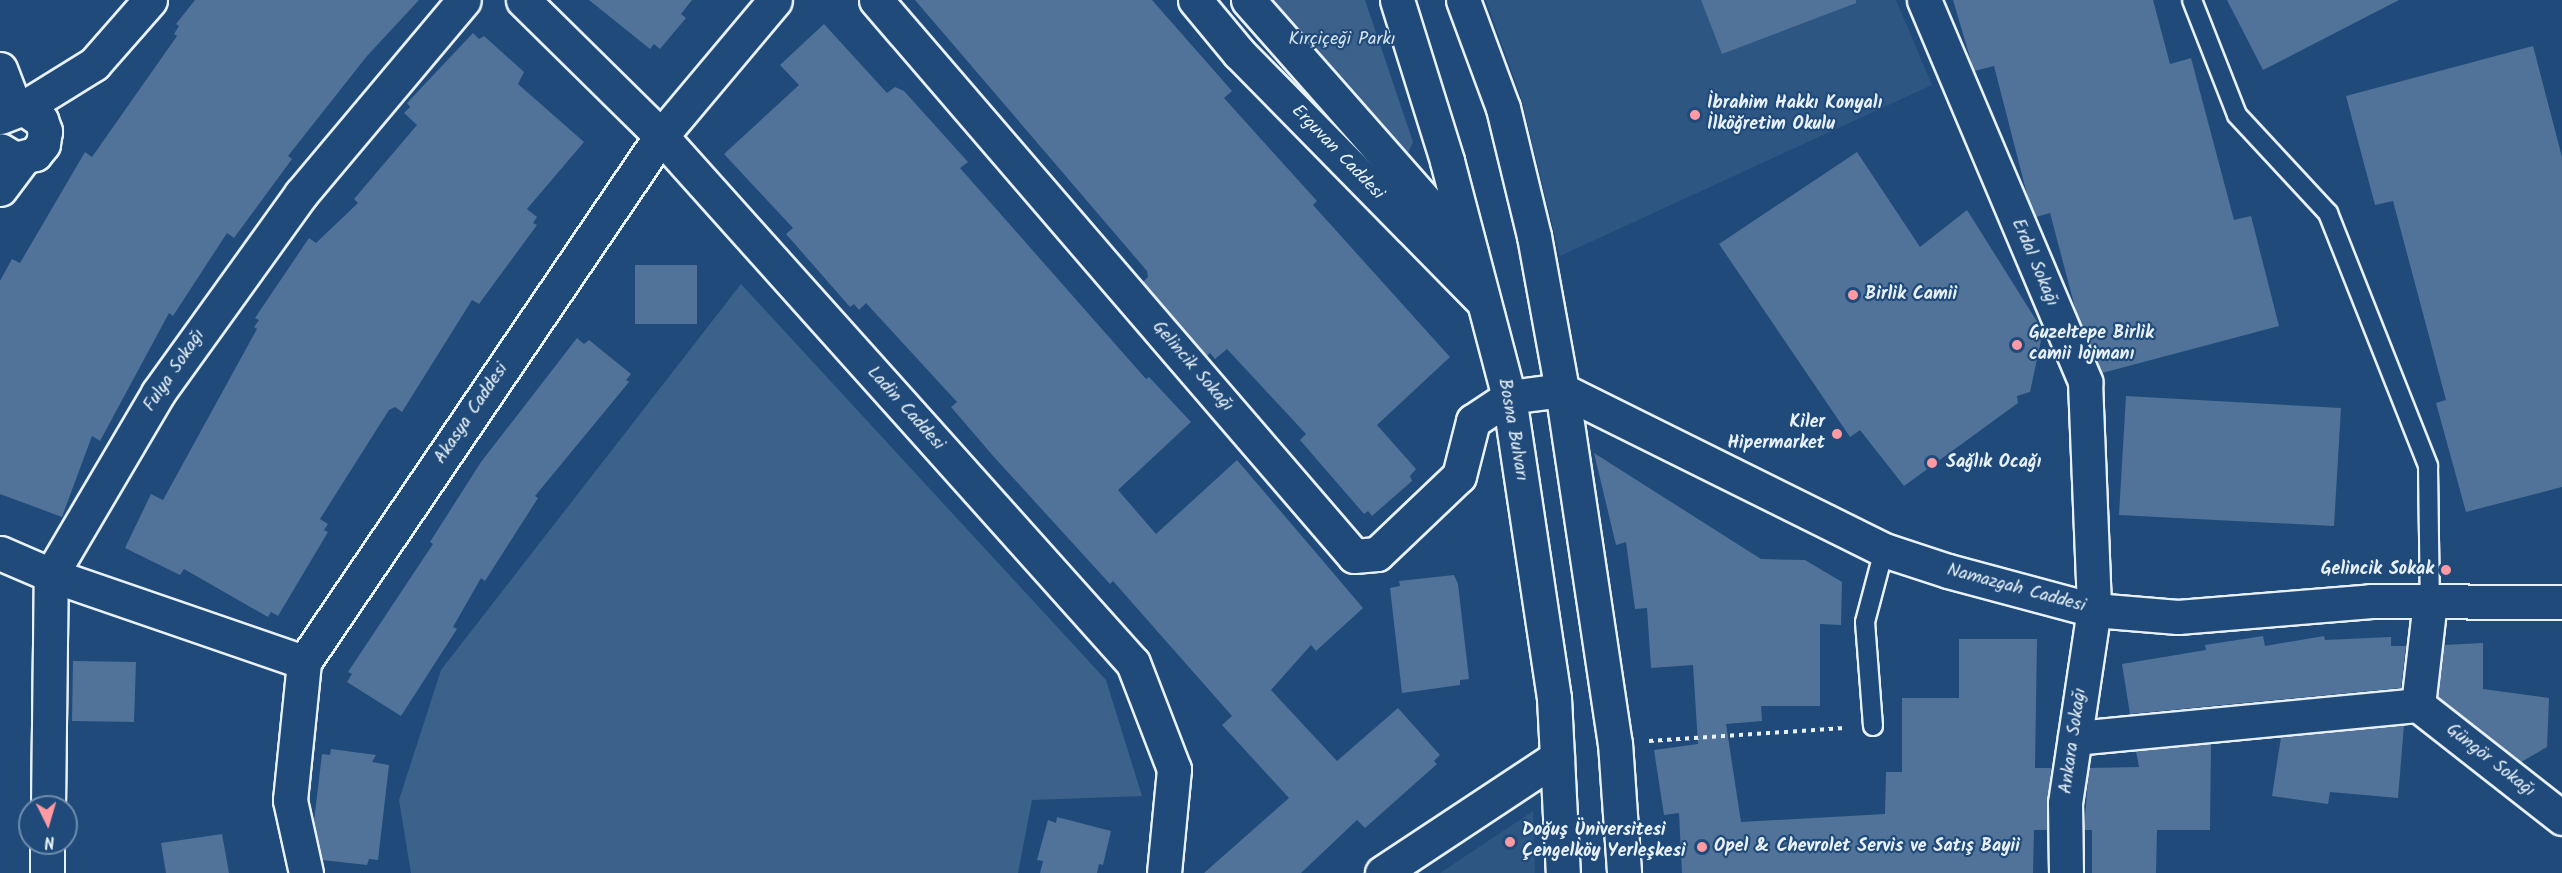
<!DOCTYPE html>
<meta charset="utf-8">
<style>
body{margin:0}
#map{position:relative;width:2562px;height:873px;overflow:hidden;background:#1f4a7a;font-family:Kalam,sans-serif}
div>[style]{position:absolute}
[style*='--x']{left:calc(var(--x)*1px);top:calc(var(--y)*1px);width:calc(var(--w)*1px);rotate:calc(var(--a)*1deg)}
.built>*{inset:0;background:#2e5683}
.green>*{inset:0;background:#3c628c}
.building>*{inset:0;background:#517399}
.path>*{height:4px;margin-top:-2px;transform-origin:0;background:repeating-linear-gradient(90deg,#e8f1f8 0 4.5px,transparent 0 9px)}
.roads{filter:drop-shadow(2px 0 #e8f1f8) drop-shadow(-2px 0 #e8f1f8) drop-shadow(0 2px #e8f1f8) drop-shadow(0 -2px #e8f1f8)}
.service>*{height:18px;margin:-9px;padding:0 9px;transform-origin:9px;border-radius:9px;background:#1f4a7a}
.minor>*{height:33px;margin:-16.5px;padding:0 16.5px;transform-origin:16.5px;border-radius:16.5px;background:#1f4a7a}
.tertiary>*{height:33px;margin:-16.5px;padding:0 16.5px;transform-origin:16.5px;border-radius:16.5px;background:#1f4a7a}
.secondary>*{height:33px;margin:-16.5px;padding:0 16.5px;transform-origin:16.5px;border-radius:16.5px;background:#1f4a7a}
.dots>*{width:16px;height:16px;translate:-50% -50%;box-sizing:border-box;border:3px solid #1f4a7a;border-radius:50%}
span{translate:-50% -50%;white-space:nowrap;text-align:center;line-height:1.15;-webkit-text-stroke:4.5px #1f4a7a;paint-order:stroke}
.park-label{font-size:18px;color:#d7e3ed}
.poi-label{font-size:18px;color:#e8f1f8;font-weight:700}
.left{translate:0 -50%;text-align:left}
.right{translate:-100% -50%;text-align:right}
.street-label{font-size:18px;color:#e8f1f8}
.north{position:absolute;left:18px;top:795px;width:60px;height:60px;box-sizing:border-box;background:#1f4a7a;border:2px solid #6f8dac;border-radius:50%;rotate:175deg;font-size:16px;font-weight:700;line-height:24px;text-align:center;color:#e8f1f8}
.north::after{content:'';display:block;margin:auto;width:21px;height:27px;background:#ff9aa2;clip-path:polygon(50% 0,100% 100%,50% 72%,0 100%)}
</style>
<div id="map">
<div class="built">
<div style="clip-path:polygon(1486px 0,1896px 0,1932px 85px,1560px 256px,1521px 97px)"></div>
<div style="clip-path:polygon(1533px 811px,1535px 873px,1440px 873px)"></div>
</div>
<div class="green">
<div style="clip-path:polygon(1266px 0,1365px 0,1413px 142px,1408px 153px,1397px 154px)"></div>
<div style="clip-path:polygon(741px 284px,1106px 680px,1142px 796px,1032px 800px,1018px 873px,411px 873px,399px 800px,441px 670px)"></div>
</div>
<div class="building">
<div style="clip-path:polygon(195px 0,419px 0,367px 56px,288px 156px,292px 159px,234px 238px,227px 233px,173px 316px,169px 313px,100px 441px,92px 436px,62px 517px,0 494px,0 281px,12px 259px,20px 263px,85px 152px,92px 157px,177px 36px,174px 34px,179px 26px,176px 24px)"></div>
<div style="clip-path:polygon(589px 0,692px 0,681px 14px,686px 18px,660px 49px,654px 44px,650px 49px)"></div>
<div style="clip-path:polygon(915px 0,1152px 0,1232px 91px,1224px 98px,1317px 201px,1313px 205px,1450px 357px,1377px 425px,1416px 469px,1410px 476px,1412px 481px,1372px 516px,1368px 511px,1364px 514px,1300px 440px,1306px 434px,1227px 349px,1215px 359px,1210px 353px,1207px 356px,1143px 282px,1148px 277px,1147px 271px)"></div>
<div style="clip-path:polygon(1701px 0,1856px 0,1856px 3px,1722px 54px)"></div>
<div style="clip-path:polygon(1953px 0,2153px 0,2170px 64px,2191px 58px,2234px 220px,2251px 216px,2279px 326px,2102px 373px,2077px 315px,2050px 213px,2036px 217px,2029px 202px,1994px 66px,1974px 71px)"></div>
<div style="clip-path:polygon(2227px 0,2399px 0,2263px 70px)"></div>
<div style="clip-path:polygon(824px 24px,887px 93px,895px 87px,904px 91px,968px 162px,960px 168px,1146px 379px,1149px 377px,1191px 422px,1118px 490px,1156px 534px,1237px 460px,1363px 608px,1316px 651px,1311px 645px,1271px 690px,1337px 761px,1398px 708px,1440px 755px,1434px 761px,1437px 764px,1365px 828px,1357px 820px,1301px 873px,1204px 873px,1289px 798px,1222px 725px,1232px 716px,1113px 581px,1110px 584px,994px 457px,951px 407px,957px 402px,866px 303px,859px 310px,854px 304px,850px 307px,786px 234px,793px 228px,724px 154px,799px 85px,780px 65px)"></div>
<div style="clip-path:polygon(473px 33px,479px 39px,484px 36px,524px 72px,518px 84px,584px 142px,527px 209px,537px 217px,533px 223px,537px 225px,479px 304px,472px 300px,402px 412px,395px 407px,389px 410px,320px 519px,328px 524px,324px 530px,328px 532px,278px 616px,271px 612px,268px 617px,184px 569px,180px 575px,125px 548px,151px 494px,163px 500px,257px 329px,254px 327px,259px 320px,255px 318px,309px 238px,316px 243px,358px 203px,354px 199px,417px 125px,404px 113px,410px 107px,407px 103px)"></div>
<div style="clip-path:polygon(2533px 46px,2562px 157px,2562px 487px,2466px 512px,2436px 403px,2446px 400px,2393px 201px,2375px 205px,2346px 96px)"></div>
<div style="clip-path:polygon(1857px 152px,1920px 247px,1967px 210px,2043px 331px,2030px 392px,2017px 396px,2018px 403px,1904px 486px,1860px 430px,1850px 437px,1719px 244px)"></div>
<div style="clip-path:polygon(635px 265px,697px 265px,697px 324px,635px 324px)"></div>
<div style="clip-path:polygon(577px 338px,584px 344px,589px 340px,631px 374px,626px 380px,629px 382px,535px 496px,538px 498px,485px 581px,481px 578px,453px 627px,457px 629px,401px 716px,347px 682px,352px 674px,348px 672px,433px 544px,430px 542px,481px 462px)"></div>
<div style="clip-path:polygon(2126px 396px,2341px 408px,2334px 526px,2119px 515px)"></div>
<div style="clip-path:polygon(1594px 453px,1761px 559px,1805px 560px,1842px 582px,1841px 625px,1820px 624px,1820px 706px,1761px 706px,1762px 721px,1726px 724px,1741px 822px,1885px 814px,1886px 772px,1902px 772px,1902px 698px,1959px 698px,1959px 639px,2037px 639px,2035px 768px,2051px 768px,2047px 830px,2034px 830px,2033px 873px,1682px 873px,1679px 813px,1664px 815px,1654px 750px,1698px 744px,1693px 665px,1651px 668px,1647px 608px,1635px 609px,1626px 542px,1616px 545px)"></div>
<div style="clip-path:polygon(1454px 575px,1458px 584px,1469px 679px,1460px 680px,1460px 685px,1402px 693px,1390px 588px,1400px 586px,1399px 581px)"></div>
<div style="clip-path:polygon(2263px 636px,2265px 646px,2324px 636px,2325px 640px,2391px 637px,2391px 646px,2406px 646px,2401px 688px,2130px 714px,2122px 664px,2206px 650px,2205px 645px)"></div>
<div style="clip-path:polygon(2483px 643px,2483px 689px,2549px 698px,2547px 747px,2521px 762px,2438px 697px,2444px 645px)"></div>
<div style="clip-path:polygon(73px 661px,136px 662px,134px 722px,72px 721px)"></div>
<div style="clip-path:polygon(2404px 725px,2398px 798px,2330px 792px,2328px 804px,2272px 796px,2281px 737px)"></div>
<div style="clip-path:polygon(2211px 744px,2210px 830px,2157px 830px,2156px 873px,2092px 873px,2092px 830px,2084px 830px,2089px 768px,2139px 767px,2136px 751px)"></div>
<div style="clip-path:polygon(331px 749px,376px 755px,372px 762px,389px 765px,378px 860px,369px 859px,367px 865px,322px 860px,314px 821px,322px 754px,330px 755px)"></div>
<div style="clip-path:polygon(1057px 817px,1111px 831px,1103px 865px,1099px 864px,1097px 873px,1040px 873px,1043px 861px,1037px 860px,1048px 820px,1056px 823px)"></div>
<div style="clip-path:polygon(222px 834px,229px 873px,166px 873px,161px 843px)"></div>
</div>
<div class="path">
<div style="--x:1649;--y:741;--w:196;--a:-3.8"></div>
</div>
<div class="roads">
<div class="service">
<div style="--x:2192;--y:0;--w:123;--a:68.6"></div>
<div style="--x:2237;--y:115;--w:134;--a:47.1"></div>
<div style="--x:2328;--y:213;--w:272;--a:68.4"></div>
<div style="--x:2428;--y:466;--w:135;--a:89.2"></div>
<div style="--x:1873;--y:726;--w:104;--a:-94.4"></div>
<div style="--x:1865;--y:622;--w:74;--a:-75.2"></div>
</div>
<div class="minor">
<div style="--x:523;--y:0;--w:194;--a:44.6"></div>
<div style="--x:661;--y:136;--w:707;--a:48.15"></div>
<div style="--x:1133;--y:663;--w:114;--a:68.9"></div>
<div style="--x:1174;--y:769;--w:104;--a:95.5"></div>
<div style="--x:876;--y:0;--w:733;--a:49.31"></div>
<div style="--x:1354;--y:556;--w:23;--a:-5"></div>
<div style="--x:1377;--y:554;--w:113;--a:-43.6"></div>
<div style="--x:1459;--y:476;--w:57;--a:-75.7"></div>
<div style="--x:1473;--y:421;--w:43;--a:-33.7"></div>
<div style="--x:1195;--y:0;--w:69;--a:50.3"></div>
<div style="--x:1239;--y:53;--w:349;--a:45.5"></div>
<div style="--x:1248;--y:0;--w:337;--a:48.6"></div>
<div style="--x:1924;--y:0;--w:415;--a:67.1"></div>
<div style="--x:2085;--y:382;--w:228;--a:87.7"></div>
<div style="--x:0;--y:69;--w:42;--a:69"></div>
<div style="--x:23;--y:108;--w:84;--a:-31.8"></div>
<div style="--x:94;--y:64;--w:85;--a:-48.8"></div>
<div style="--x:0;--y:117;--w:25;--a:-21"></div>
<div style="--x:23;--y:108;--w:22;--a:34"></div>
<div style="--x:41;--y:120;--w:12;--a:70"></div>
<div style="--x:45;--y:131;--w:13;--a:99"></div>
<div style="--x:43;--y:144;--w:13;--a:129"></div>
<div style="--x:35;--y:154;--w:21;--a:166"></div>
<div style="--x:15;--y:159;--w:17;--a:-149"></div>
<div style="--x:0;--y:189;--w:38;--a:-53"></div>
<div style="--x:0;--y:553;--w:56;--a:23.3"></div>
<div style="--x:51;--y:575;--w:268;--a:19"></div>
<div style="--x:2418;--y:705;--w:183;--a:38.1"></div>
<div style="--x:2075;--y:738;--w:345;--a:-5.5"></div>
<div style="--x:2418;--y:705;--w:105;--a:-83.4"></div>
<div style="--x:48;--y:807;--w:232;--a:-89.3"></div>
<div style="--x:51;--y:575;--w:211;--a:-59.5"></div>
<div style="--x:158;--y:393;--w:245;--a:-54.3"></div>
<div style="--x:301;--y:194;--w:253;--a:-50"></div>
<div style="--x:47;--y:873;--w:30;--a:-90"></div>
<div style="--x:306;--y:873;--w:75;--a:-102.4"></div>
<div style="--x:290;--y:800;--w:139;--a:-84.2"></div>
<div style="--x:304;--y:662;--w:636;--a:-55.83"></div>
<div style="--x:661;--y:136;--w:177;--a:-50"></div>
<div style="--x:1382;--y:873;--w:210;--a:-33.5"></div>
</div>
<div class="tertiary">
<div style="--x:2066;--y:873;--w:70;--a:-90.8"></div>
<div style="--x:2065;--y:803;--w:195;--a:-81.5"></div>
</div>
<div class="secondary">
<div style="--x:1397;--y:0;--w:169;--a:72.7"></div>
<div style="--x:1447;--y:161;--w:244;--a:75.3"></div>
<div style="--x:1509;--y:397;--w:304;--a:81.5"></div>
<div style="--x:1554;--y:698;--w:175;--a:87.1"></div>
<div style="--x:1463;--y:0;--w:115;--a:69.7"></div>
<div style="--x:1503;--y:108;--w:132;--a:76.4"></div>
<div style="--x:1534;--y:236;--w:157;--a:79.7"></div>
<div style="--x:1562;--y:390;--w:357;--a:81.5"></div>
<div style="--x:1615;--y:743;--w:130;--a:86"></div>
<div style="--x:1509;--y:397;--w:53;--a:-7.5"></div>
<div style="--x:1562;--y:390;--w:360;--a:26.4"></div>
<div style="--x:1884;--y:550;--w:67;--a:18.2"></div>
<div style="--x:1948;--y:571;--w:151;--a:15"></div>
<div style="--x:2094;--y:610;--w:84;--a:4.8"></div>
<div style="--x:2178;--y:617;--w:194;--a:-4.7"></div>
<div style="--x:2371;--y:601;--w:191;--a:0.3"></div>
</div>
</div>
<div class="dots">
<div style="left:1695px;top:115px;background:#ff9aa2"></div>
<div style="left:1853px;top:295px;background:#ff9aa2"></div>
<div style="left:2017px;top:345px;background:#ff9aa2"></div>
<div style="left:1837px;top:434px;background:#ff9aa2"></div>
<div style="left:1932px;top:463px;background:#ff9aa2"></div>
<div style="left:2446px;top:570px;background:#ff9aa2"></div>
<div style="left:1510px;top:842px;background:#ff9aa2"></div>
<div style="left:1702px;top:847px;background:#ff9aa2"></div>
</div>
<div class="park-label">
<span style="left:1342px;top:40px">Kırçiçeği Parkı</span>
</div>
<div class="poi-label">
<span class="left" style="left:1707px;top:115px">İbrahim Hakkı Konyalı<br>İlköğretim Okulu</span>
<span class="left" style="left:1865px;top:295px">Birlik Camii</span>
<span class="left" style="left:2029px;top:345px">Guzeltepe Birlik<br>camii lojmanı</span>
<span class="right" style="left:1825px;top:434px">Kiler<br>Hipermarket</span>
<span class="left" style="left:1946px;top:463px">Sağlık Ocağı</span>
<span class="right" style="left:2434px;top:570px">Gelincik Sokak</span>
<span class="left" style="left:1522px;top:842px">Doğuş Üniversitesi<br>Çengelköy Yerleşkesi</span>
<span class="left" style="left:1714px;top:847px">Opel &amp; Chevrolet Servis ve Satış Bayii</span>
</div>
<div class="street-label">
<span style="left:1337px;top:153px;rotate:46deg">Erguvan Caddesi</span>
<span style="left:2034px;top:263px;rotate:67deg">Erdal Sokağı</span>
<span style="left:1192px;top:367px;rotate:49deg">Gelincik Sokağı</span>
<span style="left:175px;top:371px;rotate:-56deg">Fulya Sokağı</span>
<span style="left:905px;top:409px;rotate:48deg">Ladin Caddesi</span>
<span style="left:472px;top:414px;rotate:-56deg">Akasya Caddesi</span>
<span style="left:1512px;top:430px;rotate:80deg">Bosna Bulvarı</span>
<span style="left:2016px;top:589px;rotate:15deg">Namazgah Caddesi</span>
<span style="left:2074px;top:741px;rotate:-82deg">Ankara Sokağı</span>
<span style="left:2490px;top:761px;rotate:38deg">Güngör Sokağı</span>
</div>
<div class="north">N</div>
</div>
